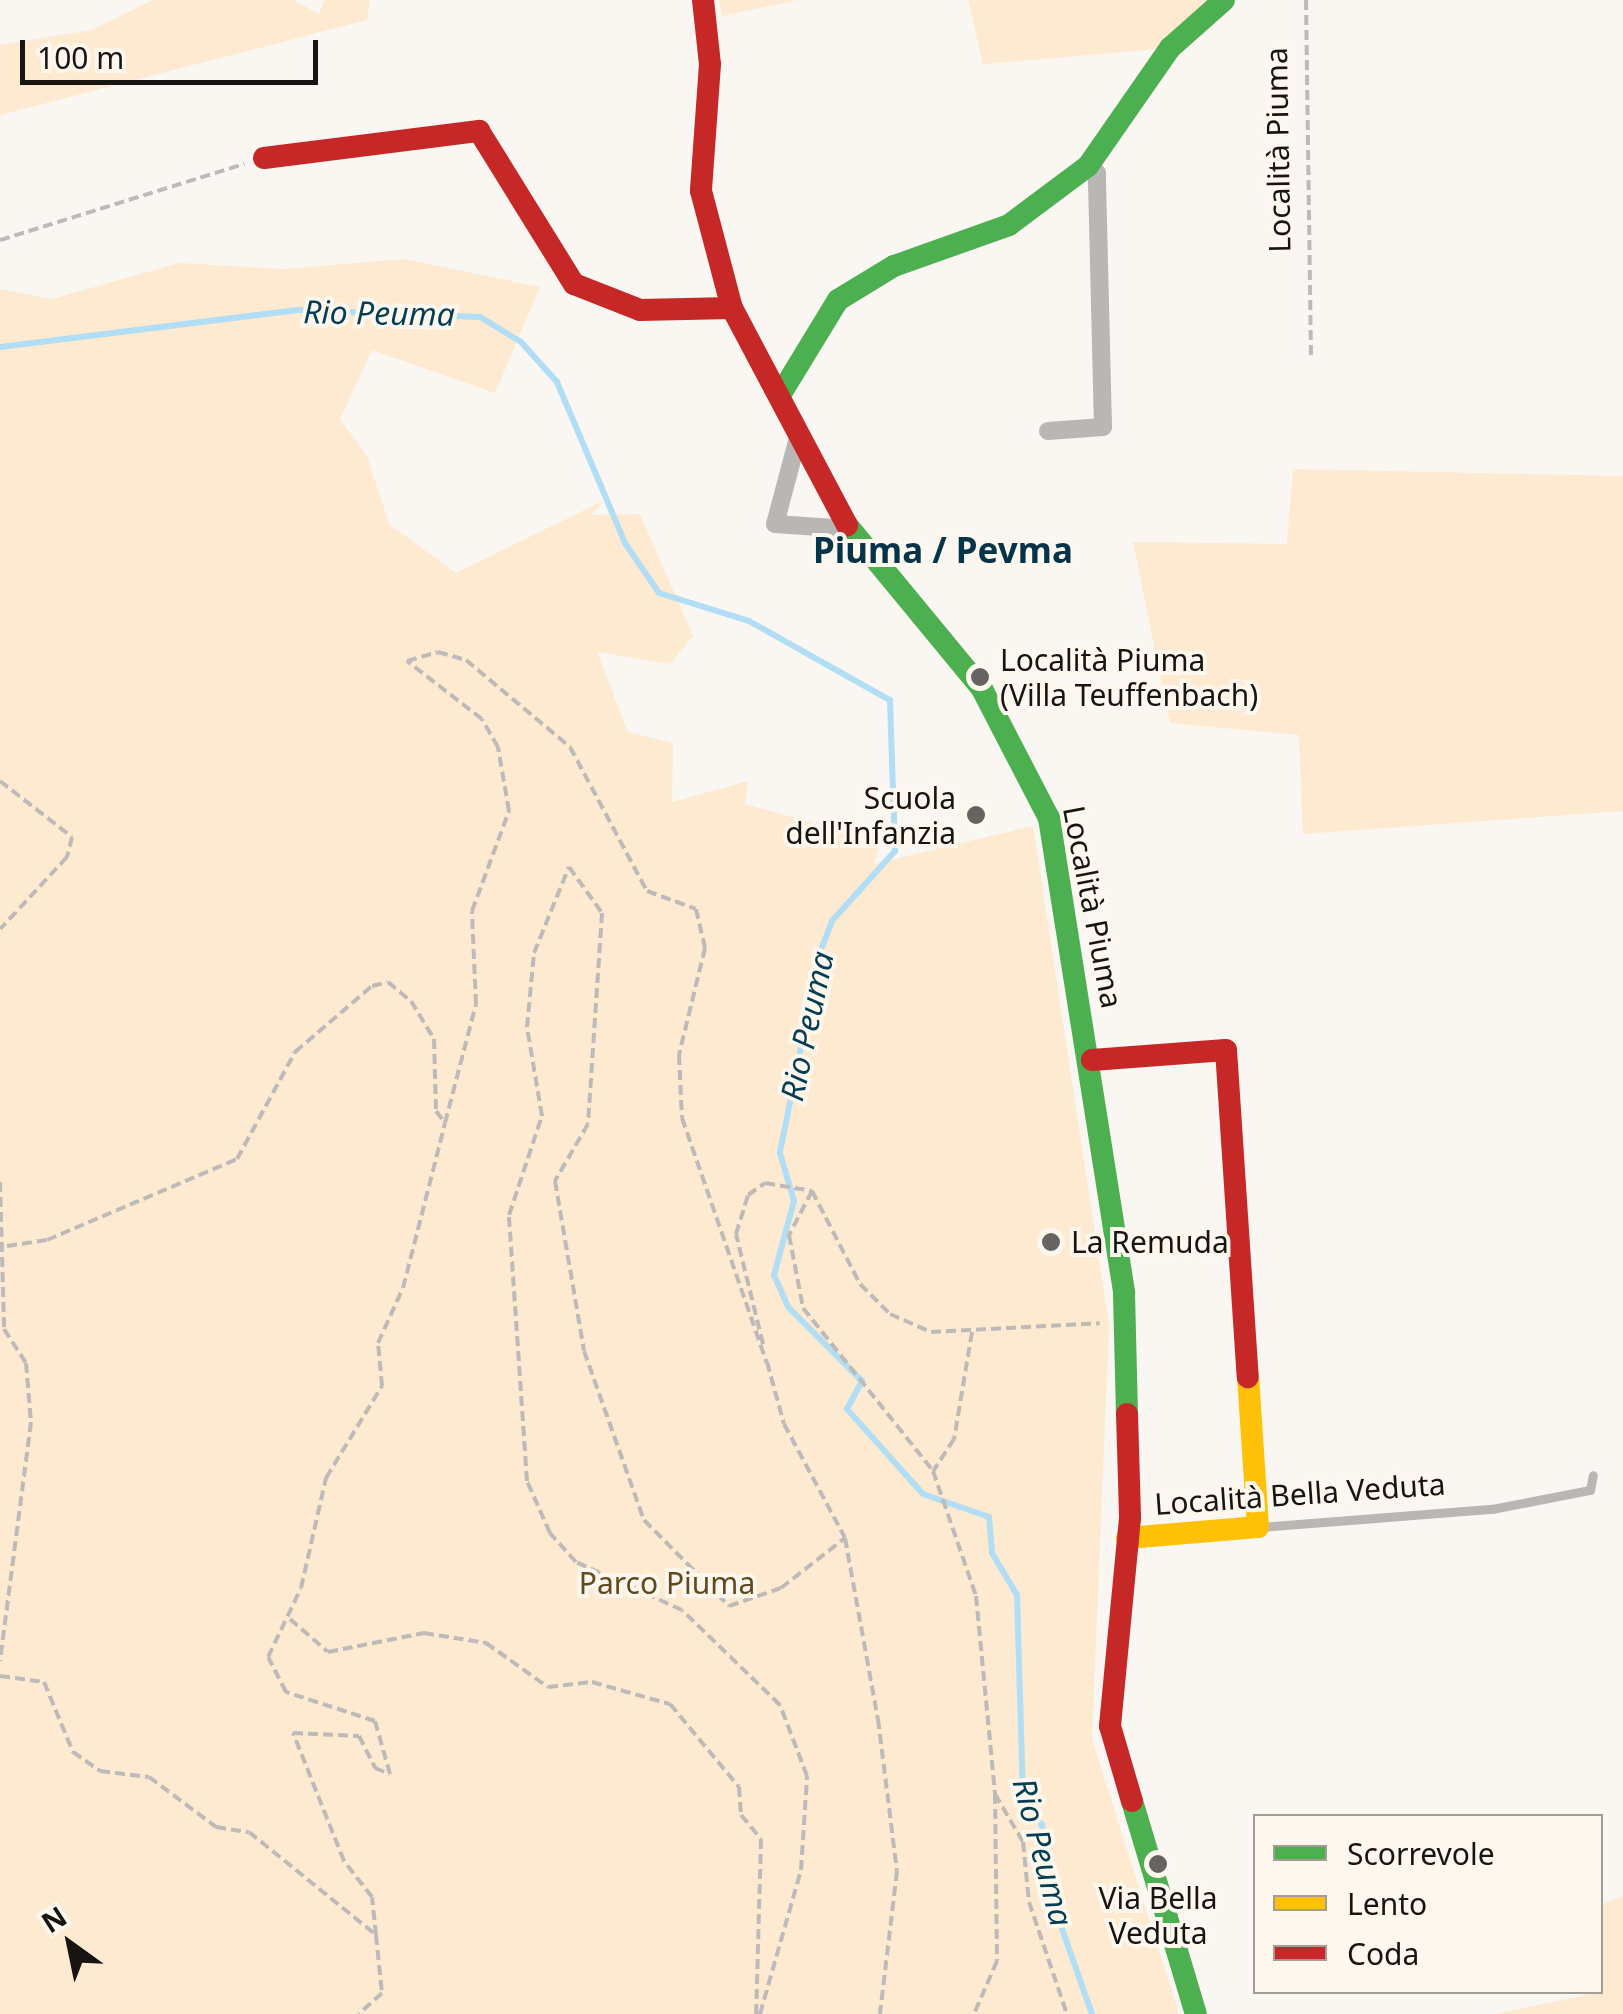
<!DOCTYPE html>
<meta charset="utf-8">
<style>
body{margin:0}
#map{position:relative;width:1623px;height:2014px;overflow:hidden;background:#faf6f1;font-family:"Noto Sans",sans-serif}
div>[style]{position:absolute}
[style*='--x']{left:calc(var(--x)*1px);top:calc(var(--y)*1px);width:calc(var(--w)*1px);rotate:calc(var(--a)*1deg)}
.green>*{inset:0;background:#fdead1}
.stream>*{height:6px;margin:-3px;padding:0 3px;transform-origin:3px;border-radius:3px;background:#b1def5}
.path>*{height:4px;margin-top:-2px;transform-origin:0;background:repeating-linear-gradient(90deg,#bdbab8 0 10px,transparent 0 15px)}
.lane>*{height:9px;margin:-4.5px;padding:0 4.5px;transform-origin:4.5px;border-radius:4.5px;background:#b9b6b4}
.street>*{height:18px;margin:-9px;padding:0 9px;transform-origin:9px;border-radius:9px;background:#b9b6b4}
.fast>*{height:22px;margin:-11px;padding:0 11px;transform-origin:11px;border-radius:11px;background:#4caf50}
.slow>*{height:22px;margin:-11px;padding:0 11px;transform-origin:11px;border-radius:11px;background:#ffc107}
.jam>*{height:22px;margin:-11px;padding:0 11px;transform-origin:11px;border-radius:11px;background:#c62828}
.dots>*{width:28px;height:28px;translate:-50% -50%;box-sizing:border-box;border:5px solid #fef7ed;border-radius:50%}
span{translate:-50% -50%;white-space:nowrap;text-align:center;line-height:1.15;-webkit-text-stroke:8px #fef7ed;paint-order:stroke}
.street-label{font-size:30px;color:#171512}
.poi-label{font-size:30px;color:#171512}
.left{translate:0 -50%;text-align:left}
.right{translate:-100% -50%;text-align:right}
.park-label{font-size:30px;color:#62481e}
.water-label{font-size:32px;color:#033e55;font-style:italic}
.quarter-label{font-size:35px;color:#043449;font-weight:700}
.legend{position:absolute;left:1253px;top:1814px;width:350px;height:180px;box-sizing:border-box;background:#fef7ed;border:2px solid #a29d95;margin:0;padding:12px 18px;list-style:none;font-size:30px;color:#171512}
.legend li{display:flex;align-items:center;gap:20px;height:50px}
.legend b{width:50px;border:2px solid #a29d95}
.north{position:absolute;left:20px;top:1894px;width:100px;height:100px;-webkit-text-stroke:8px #fef7ed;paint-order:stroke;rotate:327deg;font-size:28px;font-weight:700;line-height:40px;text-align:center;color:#171512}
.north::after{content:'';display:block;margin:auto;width:35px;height:45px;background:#171512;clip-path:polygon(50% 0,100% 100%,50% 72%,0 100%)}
.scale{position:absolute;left:20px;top:40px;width:298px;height:45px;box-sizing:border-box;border:5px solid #171512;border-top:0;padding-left:12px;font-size:30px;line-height:35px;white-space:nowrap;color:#171512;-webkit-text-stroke:8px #fef7ed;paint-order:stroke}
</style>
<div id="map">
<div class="green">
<div style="clip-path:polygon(153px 0,293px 0,319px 14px,325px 0,370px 0,367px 20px,0 115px,0 45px,92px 30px)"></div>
<div style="clip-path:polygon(719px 0,798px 0,722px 16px)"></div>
<div style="clip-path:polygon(968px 0,1224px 0,1170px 48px,983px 64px)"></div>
<div style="clip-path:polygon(404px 259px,540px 287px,495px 393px,372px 350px,340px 419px,367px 456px,389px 524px,456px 573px,603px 501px,592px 515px,640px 514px,693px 636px,670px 664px,597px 652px,628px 732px,673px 743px,672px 802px,748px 781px,745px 804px,881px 841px,874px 864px,1033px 826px,1109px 1325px,1092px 1739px,1179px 2014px,0 2014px,0 289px,52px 299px,179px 263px,284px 269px)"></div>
<div style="clip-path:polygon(1293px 469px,1623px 476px,1623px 811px,1303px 834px,1299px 735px,1170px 723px,1133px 542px,1287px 544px)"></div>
<div style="clip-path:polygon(1623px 1896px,1623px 2014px,1496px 2014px,1600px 1992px,1601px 1905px)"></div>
</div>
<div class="stream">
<div style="--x:0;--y:347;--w:300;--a:-7.1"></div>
<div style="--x:298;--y:310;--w:182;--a:2.2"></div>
<div style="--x:480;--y:317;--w:48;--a:31.4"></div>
<div style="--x:521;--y:342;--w:54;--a:48"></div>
<div style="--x:557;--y:382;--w:175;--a:67.1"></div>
<div style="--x:625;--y:543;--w:60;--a:55.8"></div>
<div style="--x:659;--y:593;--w:94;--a:17.3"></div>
<div style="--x:749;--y:621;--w:162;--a:29.3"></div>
<div style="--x:890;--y:700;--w:151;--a:88.1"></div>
<div style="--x:895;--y:851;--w:94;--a:132"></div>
<div style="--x:832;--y:921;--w:33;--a:111"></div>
<div style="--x:820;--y:952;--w:205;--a:101.3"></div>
<div style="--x:780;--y:1153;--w:50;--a:73.7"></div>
<div style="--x:794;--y:1201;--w:77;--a:105.1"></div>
<div style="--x:774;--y:1275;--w:36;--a:66"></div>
<div style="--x:789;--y:1308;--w:103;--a:45"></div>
<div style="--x:862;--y:1381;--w:32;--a:118"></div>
<div style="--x:847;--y:1409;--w:114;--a:48.2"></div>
<div style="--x:923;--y:1494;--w:70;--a:19.2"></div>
<div style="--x:989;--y:1517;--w:36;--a:85"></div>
<div style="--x:992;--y:1553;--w:49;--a:59.2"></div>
<div style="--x:1017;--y:1595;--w:207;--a:88.3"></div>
<div style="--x:1023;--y:1802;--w:30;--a:50"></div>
<div style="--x:1042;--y:1825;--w:64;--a:84.6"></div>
<div style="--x:1048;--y:1889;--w:133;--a:70.6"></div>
</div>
<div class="path">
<div style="--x:1306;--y:0;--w:358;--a:89.2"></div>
<div style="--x:0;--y:240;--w:256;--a:-17.3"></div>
<div style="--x:0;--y:781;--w:91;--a:37.9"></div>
<div style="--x:72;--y:837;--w:21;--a:104"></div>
<div style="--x:67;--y:857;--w:98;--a:132.9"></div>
<div style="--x:0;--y:1182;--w:147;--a:88.4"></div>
<div style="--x:4;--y:1329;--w:40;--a:57.1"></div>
<div style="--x:26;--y:1363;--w:59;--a:85.2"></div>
<div style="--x:31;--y:1422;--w:241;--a:97.4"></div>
<div style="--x:812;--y:1191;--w:50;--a:117.6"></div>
<div style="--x:789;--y:1235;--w:74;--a:79.1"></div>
<div style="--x:803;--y:1308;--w:208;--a:51.4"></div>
<div style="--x:7;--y:1246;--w:40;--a:-8.5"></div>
<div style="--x:47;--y:1240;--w:207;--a:-23.1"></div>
<div style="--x:237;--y:1159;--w:122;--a:-61.5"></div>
<div style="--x:295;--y:1052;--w:101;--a:-40.6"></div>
<div style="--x:372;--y:986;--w:16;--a:-14"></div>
<div style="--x:388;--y:982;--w:30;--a:40"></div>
<div style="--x:411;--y:1001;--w:44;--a:58.8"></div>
<div style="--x:434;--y:1039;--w:72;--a:88.4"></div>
<div style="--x:436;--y:1111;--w:15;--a:53"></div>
<div style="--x:445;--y:1123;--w:123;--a:-75.4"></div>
<div style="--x:476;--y:1004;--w:93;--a:-92.5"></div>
<div style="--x:472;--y:911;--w:107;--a:-69.7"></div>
<div style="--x:509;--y:811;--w:65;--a:-99.8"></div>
<div style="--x:498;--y:747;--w:32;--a:-120"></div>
<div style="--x:482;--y:719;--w:95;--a:-142.3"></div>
<div style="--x:407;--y:661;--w:32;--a:-16"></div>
<div style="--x:438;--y:652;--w:29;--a:16"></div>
<div style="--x:466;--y:660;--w:136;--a:39.9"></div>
<div style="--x:570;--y:747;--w:163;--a:61.9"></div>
<div style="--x:647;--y:891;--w:52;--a:20.2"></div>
<div style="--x:696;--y:909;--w:40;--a:77"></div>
<div style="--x:705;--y:948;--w:110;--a:103.7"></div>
<div style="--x:679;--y:1055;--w:63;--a:87.3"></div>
<div style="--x:682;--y:1118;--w:259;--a:70.9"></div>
<div style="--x:972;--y:1332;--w:109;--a:99.5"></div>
<div style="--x:954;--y:1439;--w:38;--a:123"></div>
<div style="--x:933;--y:1471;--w:132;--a:71"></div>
<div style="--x:976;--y:1596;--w:199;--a:84.5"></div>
<div style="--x:995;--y:1794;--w:167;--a:89.3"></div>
<div style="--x:997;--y:1961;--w:58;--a:113.5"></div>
<div style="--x:763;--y:1344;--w:113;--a:-103.8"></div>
<div style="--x:736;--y:1234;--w:41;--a:-72.9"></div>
<div style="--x:748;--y:1195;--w:21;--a:-35"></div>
<div style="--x:765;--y:1183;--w:48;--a:9.7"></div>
<div style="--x:812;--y:1191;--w:105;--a:62.7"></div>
<div style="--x:860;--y:1284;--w:42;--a:45"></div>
<div style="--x:890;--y:1314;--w:45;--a:23.7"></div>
<div style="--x:931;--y:1332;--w:169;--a:-3"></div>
<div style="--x:767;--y:1362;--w:64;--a:74.7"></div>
<div style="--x:784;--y:1424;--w:129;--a:61.8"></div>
<div style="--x:845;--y:1538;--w:184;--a:79.7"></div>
<div style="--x:878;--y:1719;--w:153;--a:82.9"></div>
<div style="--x:897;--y:1871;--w:144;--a:96.8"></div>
<div style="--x:290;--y:1619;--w:50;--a:41"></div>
<div style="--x:328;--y:1652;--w:98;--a:-11.2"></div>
<div style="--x:424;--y:1633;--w:63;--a:9.2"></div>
<div style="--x:486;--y:1643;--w:76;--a:35.4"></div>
<div style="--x:548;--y:1687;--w:44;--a:-6.5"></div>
<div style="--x:592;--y:1682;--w:81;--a:15.8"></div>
<div style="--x:670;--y:1704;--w:108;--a:50.3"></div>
<div style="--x:739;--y:1787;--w:28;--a:86"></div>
<div style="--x:741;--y:1815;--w:31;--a:50"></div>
<div style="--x:761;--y:1839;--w:175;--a:91.6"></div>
<div style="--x:0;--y:1676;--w:44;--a:7.8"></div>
<div style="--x:44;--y:1682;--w:76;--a:67.5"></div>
<div style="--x:73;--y:1752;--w:33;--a:35"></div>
<div style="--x:100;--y:1771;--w:49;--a:7"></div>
<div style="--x:149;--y:1777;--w:84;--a:36.7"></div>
<div style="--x:216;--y:1827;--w:33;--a:9"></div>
<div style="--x:249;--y:1832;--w:164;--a:39"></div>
<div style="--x:376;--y:1935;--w:58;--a:84.1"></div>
<div style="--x:382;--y:1993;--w:31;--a:138"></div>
<div style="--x:995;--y:1794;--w:56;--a:59.7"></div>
<div style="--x:1023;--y:1842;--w:60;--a:84.3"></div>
<div style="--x:1029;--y:1902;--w:118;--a:71.3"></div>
<div style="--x:376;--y:1935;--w:38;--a:-96"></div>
<div style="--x:372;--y:1897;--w:46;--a:-127.9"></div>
<div style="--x:344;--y:1861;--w:138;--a:-111.7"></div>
<div style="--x:293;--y:1733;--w:66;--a:2.6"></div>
<div style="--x:359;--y:1736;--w:36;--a:63"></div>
<div style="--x:375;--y:1768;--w:16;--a:22"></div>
<div style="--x:390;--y:1774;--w:55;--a:-105.8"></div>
<div style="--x:375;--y:1721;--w:94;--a:-162"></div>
<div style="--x:286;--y:1692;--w:39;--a:-117"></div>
<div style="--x:268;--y:1657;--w:76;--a:-64.4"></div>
<div style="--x:301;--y:1588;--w:113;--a:-77.2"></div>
<div style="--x:326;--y:1478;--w:108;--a:-58.7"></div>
<div style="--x:382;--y:1386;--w:43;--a:-95.3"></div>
<div style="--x:378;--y:1343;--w:60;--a:-65.6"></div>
<div style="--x:403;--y:1288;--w:170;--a:-75.7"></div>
<div style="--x:760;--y:2014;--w:150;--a:-74.1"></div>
<div style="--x:801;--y:1870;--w:94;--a:-86.3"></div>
<div style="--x:807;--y:1776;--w:76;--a:-110.8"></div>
<div style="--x:780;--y:1705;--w:136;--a:-135.9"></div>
<div style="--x:682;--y:1610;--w:116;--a:-155.6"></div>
<div style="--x:576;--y:1562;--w:39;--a:-132"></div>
<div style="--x:550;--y:1533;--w:57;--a:-113.9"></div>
<div style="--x:527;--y:1481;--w:267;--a:-93.9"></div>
<div style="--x:509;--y:1215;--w:104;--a:-71.6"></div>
<div style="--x:542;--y:1116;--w:90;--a:-99.6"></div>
<div style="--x:527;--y:1027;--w:74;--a:-84.6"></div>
<div style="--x:534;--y:953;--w:93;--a:-67.9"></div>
<div style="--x:569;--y:867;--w:57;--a:54.3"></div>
<div style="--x:602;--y:913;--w:211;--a:93.8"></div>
<div style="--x:588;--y:1124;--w:66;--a:120.1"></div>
<div style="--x:555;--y:1181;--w:172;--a:80.3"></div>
<div style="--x:584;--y:1351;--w:179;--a:70.5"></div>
<div style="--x:644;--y:1520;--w:121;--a:45.3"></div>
<div style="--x:729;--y:1606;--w:55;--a:-19.1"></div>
<div style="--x:781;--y:1588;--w:81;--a:-38"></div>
</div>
<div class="lane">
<div style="--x:1261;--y:1527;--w:232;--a:-4.5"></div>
<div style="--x:1492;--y:1509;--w:100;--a:-11"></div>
<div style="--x:1590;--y:1490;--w:15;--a:-79"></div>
</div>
<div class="street">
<div style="--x:1048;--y:431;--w:55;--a:-4.2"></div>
<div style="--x:1103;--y:427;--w:254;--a:-91.4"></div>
<div style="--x:1097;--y:173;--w:11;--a:-142"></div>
<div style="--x:799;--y:434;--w:93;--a:104.9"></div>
<div style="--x:775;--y:524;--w:74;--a:3.9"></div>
</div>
<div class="fast">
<div style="--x:780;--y:395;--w:111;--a:-58.6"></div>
<div style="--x:838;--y:300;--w:66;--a:-31.3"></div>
<div style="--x:894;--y:266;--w:122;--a:-19.6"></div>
<div style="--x:1009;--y:225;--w:99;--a:-36.8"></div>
<div style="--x:1088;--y:166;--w:144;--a:-55.2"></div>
<div style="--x:1170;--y:48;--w:72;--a:-41.6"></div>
<div style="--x:847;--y:525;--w:212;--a:50.5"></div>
<div style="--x:982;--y:689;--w:145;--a:62.6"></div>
<div style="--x:1049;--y:818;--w:481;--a:81"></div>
<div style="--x:1124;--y:1293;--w:121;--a:88.6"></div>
<div style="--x:1132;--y:1801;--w:222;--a:73.3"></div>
</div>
<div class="slow">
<div style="--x:1127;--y:1538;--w:131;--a:-4.8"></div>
<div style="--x:1258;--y:1527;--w:150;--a:-93.8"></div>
</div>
<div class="jam">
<div style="--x:703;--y:0;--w:64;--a:83.8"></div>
<div style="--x:710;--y:64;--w:127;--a:94.1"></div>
<div style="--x:701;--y:191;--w:121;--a:75.2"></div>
<div style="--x:732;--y:308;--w:246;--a:62.1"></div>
<div style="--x:264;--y:158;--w:217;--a:-7.2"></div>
<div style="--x:479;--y:131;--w:180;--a:58.2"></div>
<div style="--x:574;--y:284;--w:71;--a:21.5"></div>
<div style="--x:640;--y:310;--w:92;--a:-1.2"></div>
<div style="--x:1092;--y:1060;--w:134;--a:-4.3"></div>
<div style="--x:1226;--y:1050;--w:328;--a:86.2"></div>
<div style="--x:1127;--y:1414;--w:104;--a:88.3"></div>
<div style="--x:1130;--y:1518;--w:209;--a:95.5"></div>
<div style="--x:1110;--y:1726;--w:78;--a:73.7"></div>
</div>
<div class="dots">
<div style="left:980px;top:677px;background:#666460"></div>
<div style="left:976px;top:815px;background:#666460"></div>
<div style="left:1051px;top:1242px;background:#666460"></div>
<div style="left:1158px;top:1864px;background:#666460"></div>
</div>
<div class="street-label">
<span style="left:1278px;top:150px;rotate:-91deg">Località Piuma</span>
<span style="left:1093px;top:907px;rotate:79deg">Località Piuma</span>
<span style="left:1300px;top:1494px;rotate:-4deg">Località Bella Veduta</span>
</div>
<div class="poi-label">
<span class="left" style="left:1000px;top:677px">Località Piuma<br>(Villa Teuffenbach)</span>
<span class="right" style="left:956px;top:815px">Scuola<br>dell'Infanzia</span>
<span class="left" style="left:1071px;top:1242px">La Remuda</span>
<span style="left:1158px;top:1915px">Via Bella<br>Veduta</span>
</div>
<div class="park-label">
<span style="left:667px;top:1583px">Parco Piuma</span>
</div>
<div class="water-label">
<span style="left:379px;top:313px;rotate:1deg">Rio Peuma</span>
<span style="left:807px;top:1026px;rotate:-78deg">Rio Peuma</span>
<span style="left:1043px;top:1852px;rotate:75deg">Rio Peuma</span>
</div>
<div class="quarter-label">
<span style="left:943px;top:550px">Piuma / Pevma</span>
</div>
<ul class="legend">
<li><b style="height:12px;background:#4caf50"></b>Scorrevole</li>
<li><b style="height:12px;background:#ffc107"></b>Lento</li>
<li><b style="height:12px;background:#c62828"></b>Coda</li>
</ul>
<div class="north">N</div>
<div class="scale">100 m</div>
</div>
